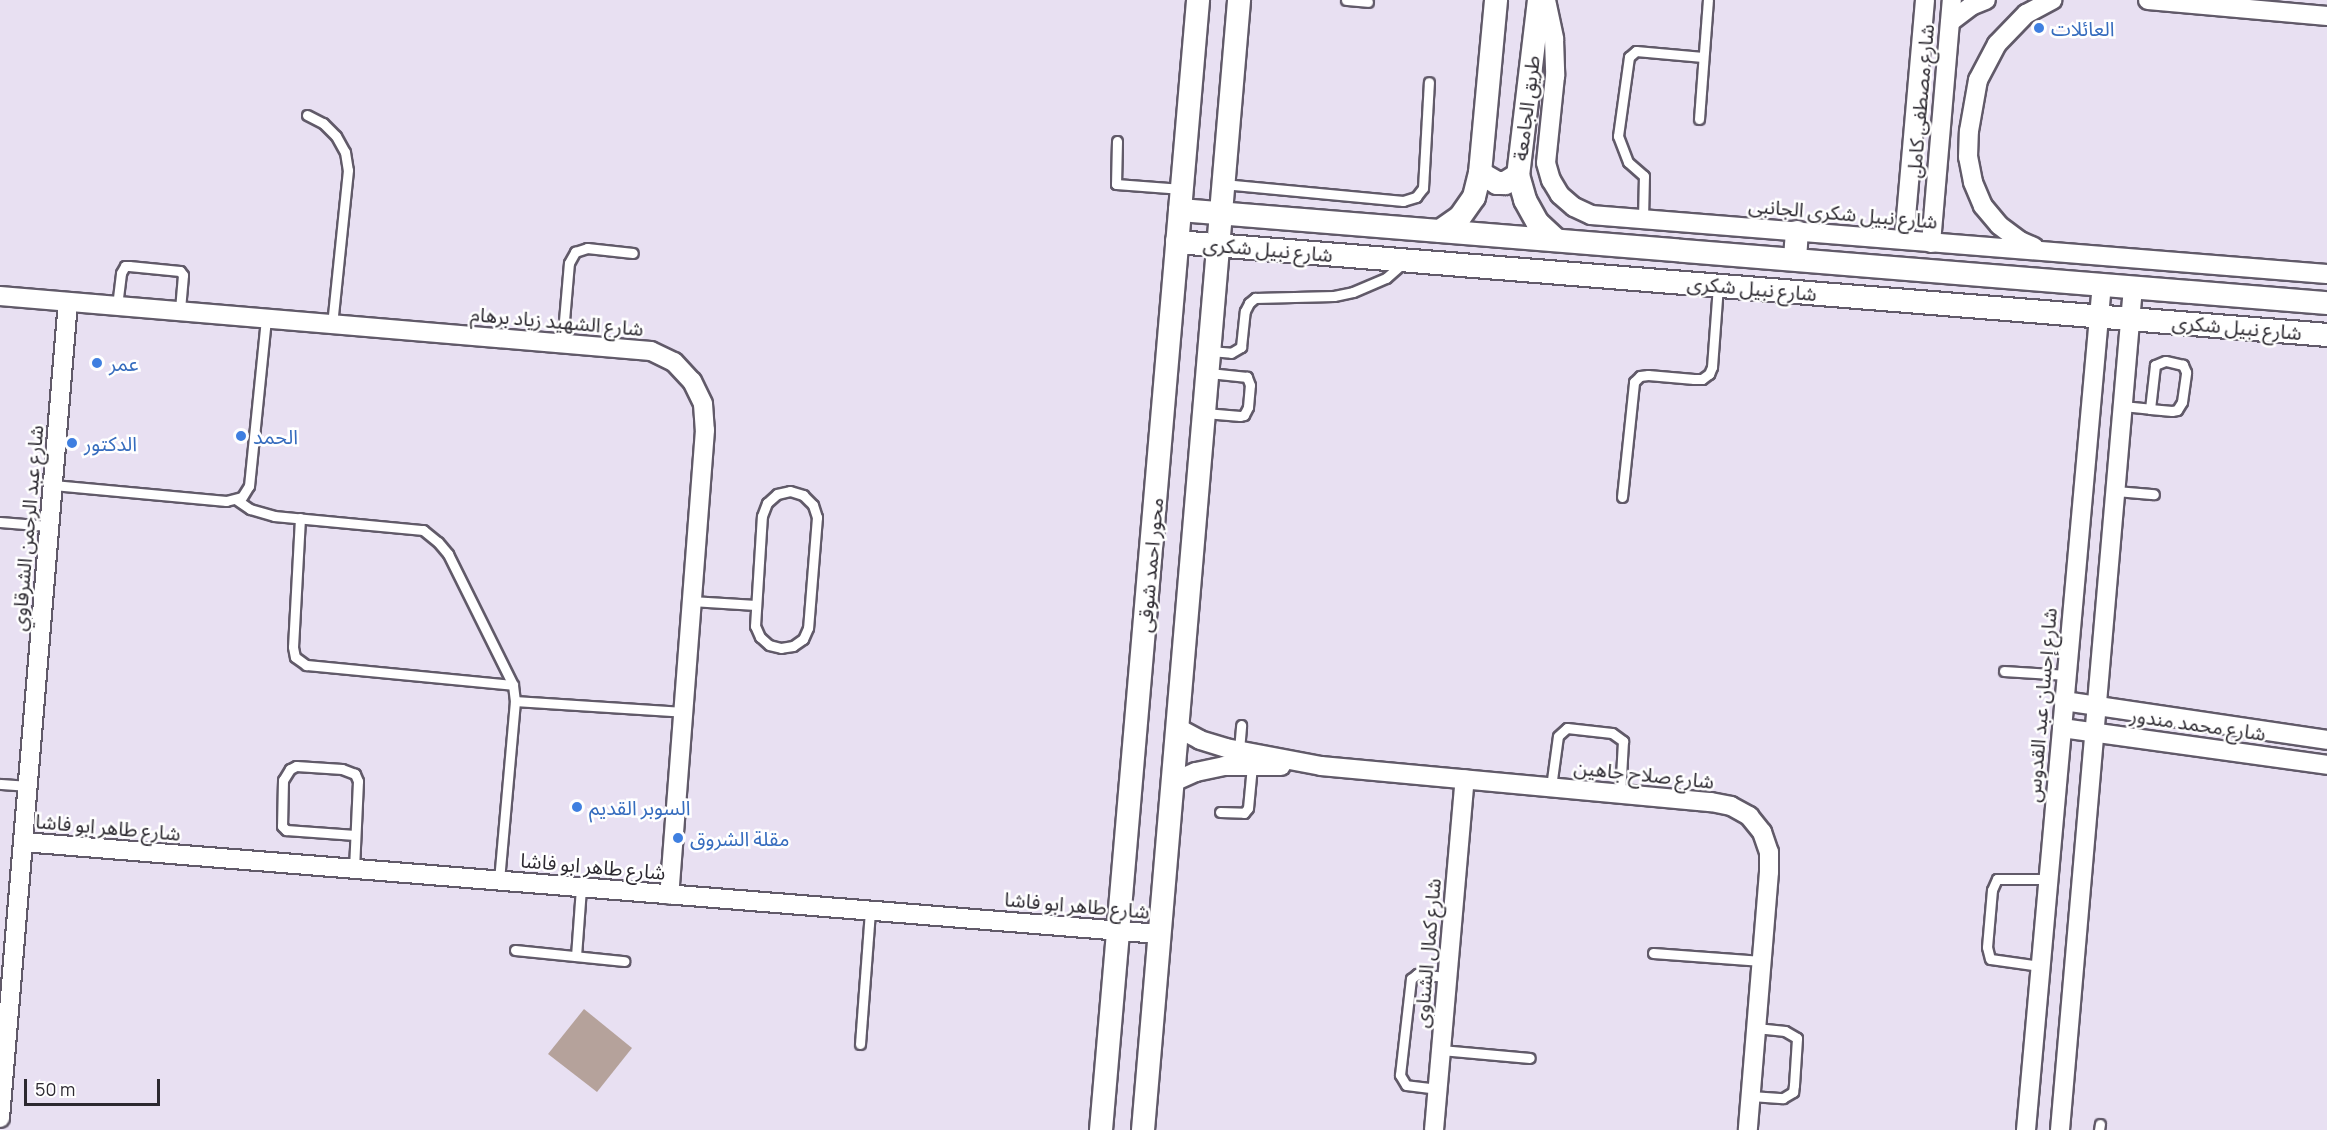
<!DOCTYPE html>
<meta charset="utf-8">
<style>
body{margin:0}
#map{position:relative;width:2327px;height:1130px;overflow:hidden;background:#e8e0f2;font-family:Manrope,"Noto Sans Arabic",sans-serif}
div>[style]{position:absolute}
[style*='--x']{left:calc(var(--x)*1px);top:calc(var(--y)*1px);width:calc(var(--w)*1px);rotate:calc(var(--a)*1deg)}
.building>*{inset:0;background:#b5a29b}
.roads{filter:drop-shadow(2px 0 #615a69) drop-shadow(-2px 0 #615a69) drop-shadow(0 2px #615a69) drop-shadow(0 -2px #615a69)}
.service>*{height:9px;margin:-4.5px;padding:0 4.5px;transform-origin:4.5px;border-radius:4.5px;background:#fff}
.minor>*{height:18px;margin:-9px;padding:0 9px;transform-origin:9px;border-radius:9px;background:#fff}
.tertiary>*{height:22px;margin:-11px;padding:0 11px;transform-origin:11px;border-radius:11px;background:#fff}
.dots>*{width:16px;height:16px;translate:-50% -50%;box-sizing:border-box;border:3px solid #fff;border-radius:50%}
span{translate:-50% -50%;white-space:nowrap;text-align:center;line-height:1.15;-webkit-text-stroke:5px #fff;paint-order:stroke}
.shop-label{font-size:20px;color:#366cbe}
.left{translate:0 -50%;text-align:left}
.street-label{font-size:20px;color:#2c2930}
.scale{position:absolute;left:24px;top:1079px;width:136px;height:27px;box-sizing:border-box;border:3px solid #2c2930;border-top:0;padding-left:8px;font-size:18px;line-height:21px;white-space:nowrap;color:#2c2930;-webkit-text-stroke:4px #fff;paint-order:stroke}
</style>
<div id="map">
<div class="building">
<div style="clip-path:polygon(584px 1009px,632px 1048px,597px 1092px,548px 1054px)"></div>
</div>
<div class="roads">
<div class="service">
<div style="--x:1346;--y:0;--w:22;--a:5"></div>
<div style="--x:307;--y:115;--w:18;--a:27"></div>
<div style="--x:323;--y:123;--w:18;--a:45"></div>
<div style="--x:336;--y:136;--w:18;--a:61"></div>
<div style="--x:345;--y:152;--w:18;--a:81"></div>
<div style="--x:348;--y:170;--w:155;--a:95.9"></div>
<div style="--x:1699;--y:119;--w:119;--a:-85.7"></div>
<div style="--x:1117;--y:141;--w:43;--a:91.3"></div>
<div style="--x:1116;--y:184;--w:66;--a:4.3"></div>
<div style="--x:1223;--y:184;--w:181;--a:5.4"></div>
<div style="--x:1403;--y:201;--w:14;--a:-17"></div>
<div style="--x:1416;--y:197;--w:11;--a:-52"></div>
<div style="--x:1423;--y:188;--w:106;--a:-86.8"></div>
<div style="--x:1643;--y:219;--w:43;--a:-88.7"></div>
<div style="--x:1644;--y:176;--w:21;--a:-139"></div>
<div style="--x:1628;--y:162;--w:28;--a:-111"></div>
<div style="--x:1618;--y:136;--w:80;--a:-82.1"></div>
<div style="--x:1629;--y:57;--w:9;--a:-41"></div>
<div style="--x:1636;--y:51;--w:67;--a:5.1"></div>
<div style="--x:117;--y:306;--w:33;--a:-83"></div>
<div style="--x:121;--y:273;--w:8;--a:-60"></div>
<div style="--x:125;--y:266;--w:4;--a:0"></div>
<div style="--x:129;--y:266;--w:51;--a:5.6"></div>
<div style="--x:180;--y:271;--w:5;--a:53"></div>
<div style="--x:183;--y:275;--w:36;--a:95"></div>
<div style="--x:562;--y:344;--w:81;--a:-85.1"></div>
<div style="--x:569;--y:263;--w:13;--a:-61"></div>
<div style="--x:575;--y:252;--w:13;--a:-18"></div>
<div style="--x:587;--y:248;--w:46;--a:6.2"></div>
<div style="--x:1210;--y:351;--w:21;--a:5"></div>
<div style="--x:1231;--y:353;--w:12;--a:-31"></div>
<div style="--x:1241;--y:347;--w:36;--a:-84"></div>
<div style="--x:1245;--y:311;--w:9;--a:-63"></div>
<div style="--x:1249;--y:303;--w:8;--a:-40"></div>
<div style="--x:1255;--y:298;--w:79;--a:-1.5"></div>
<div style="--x:1334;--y:296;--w:19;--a:-12"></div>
<div style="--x:1353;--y:292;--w:36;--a:-23"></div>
<div style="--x:1386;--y:278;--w:21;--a:-41"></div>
<div style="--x:2123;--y:406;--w:27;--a:6"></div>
<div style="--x:2150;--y:409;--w:22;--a:5"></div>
<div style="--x:2172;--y:411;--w:5;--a:-11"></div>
<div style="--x:2177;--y:410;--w:9;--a:-58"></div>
<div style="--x:2182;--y:402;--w:30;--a:-82"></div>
<div style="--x:2186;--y:372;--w:8;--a:-113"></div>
<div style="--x:2183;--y:365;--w:18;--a:-167"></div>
<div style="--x:2165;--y:361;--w:11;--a:158"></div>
<div style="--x:2155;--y:365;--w:44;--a:96.5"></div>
<div style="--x:1205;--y:413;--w:35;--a:5"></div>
<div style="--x:1240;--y:416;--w:4;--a:-14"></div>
<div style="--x:1244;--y:415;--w:9;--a:-63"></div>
<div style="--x:1248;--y:407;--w:22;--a:-85"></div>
<div style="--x:1250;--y:385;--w:9;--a:-111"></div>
<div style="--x:1247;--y:377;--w:38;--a:-174"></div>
<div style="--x:53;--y:485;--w:174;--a:5.3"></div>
<div style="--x:226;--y:501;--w:16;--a:-14"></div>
<div style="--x:242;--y:497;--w:13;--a:-58"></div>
<div style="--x:249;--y:486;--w:169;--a:-84.2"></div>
<div style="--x:790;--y:491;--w:14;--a:17"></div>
<div style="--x:803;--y:495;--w:14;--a:45"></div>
<div style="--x:813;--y:505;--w:13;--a:72"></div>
<div style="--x:817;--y:517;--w:111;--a:94.6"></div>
<div style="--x:808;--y:628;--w:12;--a:114"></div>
<div style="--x:803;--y:639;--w:12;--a:145"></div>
<div style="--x:793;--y:646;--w:12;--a:171"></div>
<div style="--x:781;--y:648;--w:12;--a:-166"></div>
<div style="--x:769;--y:645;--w:12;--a:-138"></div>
<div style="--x:760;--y:637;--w:12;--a:-114"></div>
<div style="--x:755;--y:626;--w:110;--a:-86.4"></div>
<div style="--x:762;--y:516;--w:14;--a:-69"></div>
<div style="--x:767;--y:503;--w:13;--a:-42"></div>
<div style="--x:777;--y:494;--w:13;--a:-13"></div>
<div style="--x:2116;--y:491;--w:38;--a:5"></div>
<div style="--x:1622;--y:497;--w:116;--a:-84"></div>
<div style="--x:1634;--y:382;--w:8;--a:-45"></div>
<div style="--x:1640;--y:376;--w:8;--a:-7"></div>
<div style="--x:1648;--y:375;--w:46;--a:5"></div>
<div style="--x:1694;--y:379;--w:8;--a:0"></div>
<div style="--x:1702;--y:379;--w:9;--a:-36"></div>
<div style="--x:1709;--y:374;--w:8;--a:-67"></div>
<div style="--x:1712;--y:367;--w:82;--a:-85.8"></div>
<div style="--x:237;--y:500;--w:16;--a:35"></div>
<div style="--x:250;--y:509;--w:25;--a:16"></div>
<div style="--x:274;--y:516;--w:150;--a:5.4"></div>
<div style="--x:423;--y:530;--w:19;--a:39"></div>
<div style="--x:438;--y:542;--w:16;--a:50"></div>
<div style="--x:448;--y:554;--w:146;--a:63.6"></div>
<div style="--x:513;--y:685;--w:16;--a:83"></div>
<div style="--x:515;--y:701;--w:181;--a:95.1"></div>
<div style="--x:300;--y:518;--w:129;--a:93.1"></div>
<div style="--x:293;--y:647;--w:10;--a:79"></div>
<div style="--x:295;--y:657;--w:14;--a:36"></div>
<div style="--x:306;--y:665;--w:208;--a:5.5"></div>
<div style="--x:0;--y:522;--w:49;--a:4.7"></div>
<div style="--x:691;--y:601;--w:65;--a:3.5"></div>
<div style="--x:2004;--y:671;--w:63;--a:3.6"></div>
<div style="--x:515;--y:701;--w:168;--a:3.7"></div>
<div style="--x:1239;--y:750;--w:25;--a:-85"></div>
<div style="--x:0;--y:784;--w:28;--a:4"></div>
<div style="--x:1551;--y:787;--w:51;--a:-82.2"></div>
<div style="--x:1558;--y:736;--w:12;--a:-42"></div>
<div style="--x:1567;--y:728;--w:45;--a:6.3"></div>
<div style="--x:1612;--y:733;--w:14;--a:36"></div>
<div style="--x:1623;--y:741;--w:53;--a:93.2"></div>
<div style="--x:1220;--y:812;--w:24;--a:2"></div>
<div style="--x:1244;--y:813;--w:6;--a:-51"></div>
<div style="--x:1248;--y:808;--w:42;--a:-84.6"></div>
<div style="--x:354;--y:869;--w:88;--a:-87.4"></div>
<div style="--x:358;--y:781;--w:8;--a:-113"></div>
<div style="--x:355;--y:774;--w:14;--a:-159"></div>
<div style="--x:342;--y:769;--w:46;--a:-176.3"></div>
<div style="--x:296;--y:766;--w:7;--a:153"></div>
<div style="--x:290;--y:769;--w:13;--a:122"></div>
<div style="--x:283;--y:780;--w:46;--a:91.2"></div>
<div style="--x:282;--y:826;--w:6;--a:45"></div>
<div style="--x:286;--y:830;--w:69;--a:4.1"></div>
<div style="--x:515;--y:950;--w:110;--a:5.8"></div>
<div style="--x:1653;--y:953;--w:109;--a:4.2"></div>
<div style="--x:576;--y:956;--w:68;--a:-85.8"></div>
<div style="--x:2040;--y:966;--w:50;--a:-172"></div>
<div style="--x:1990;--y:959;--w:12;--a:-104"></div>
<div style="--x:1987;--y:947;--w:57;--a:-85"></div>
<div style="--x:1992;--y:890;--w:12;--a:-66"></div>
<div style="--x:1997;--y:879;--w:51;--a:0"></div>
<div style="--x:860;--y:1044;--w:133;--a:-85.7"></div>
<div style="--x:1441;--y:1050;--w:89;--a:5.1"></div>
<div style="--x:1438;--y:1089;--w:32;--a:-173"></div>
<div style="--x:1406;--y:1085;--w:12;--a:-121"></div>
<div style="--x:1400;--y:1075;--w:97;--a:-83.5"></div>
<div style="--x:1411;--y:979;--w:8;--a:-40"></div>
<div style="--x:1417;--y:974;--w:31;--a:6"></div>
<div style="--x:1751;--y:1096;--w:32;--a:4"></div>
<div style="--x:1783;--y:1098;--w:12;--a:-31"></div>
<div style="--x:1793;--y:1092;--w:7;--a:-82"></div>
<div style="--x:1794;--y:1085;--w:47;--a:-86.3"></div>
<div style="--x:1797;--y:1038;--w:14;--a:-150"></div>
<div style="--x:1785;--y:1031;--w:29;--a:-174"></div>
<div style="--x:2099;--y:1130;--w:6;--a:-81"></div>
</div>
<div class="minor">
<div style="--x:1546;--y:0;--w:40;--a:78"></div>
<div style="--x:1554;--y:39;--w:37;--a:88"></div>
<div style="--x:1555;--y:76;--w:87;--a:95.9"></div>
<div style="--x:1546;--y:163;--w:18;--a:74"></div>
<div style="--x:1551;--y:180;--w:17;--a:59"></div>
<div style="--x:1560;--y:195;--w:18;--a:41"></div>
<div style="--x:1574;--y:207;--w:19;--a:25"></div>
<div style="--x:1591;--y:215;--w:738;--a:4.58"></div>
<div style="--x:2148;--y:0;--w:180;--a:5.1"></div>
<div style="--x:1950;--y:22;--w:26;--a:-37"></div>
<div style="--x:1971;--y:6;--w:16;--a:-22"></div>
<div style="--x:1904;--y:240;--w:241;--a:-85"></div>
<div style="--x:1931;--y:243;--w:244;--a:-85.1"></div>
<div style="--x:2034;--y:247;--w:15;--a:-157"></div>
<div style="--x:2020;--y:241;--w:26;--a:-143"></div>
<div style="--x:1999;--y:225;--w:25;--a:-130"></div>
<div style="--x:1983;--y:206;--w:26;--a:-113"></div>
<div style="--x:1973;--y:182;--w:25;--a:-101"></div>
<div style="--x:1968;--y:157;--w:26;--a:-88"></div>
<div style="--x:1969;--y:131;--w:52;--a:-80"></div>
<div style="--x:1978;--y:80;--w:41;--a:-62.2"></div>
<div style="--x:1997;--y:44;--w:42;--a:-46"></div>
<div style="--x:2026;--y:14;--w:30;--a:-28"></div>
<div style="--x:0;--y:296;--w:653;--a:4.83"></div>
<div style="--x:651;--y:351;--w:25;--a:26"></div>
<div style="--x:674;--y:362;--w:26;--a:47"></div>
<div style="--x:692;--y:381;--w:25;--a:64"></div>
<div style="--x:703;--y:404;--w:26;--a:86"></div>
<div style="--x:705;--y:430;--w:466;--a:94.4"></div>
<div style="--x:2064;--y:701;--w:266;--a:8.4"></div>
<div style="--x:1176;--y:727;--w:27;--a:28"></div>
<div style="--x:1200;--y:740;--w:27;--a:17"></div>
<div style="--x:1226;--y:748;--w:97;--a:10.7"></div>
<div style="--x:1321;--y:766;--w:392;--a:5.3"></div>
<div style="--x:1711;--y:802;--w:20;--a:11"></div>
<div style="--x:1731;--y:806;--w:21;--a:29"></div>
<div style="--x:1749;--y:816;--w:21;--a:51"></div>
<div style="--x:1762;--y:832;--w:21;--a:71"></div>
<div style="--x:1769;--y:852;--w:20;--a:90"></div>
<div style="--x:1769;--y:872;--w:259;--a:94.7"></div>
<div style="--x:2062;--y:728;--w:268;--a:7.9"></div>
<div style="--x:1171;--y:783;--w:27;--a:-24"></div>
<div style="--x:1196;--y:772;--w:29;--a:-12"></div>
<div style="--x:1224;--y:766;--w:57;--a:0"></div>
<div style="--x:23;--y:842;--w:1140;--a:4.63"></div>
<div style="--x:0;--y:1118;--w:819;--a:-85.24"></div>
<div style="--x:1434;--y:1130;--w:352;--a:-85"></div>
<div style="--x:2026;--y:1130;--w:849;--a:-84.87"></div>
<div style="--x:2060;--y:1130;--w:846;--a:-85.05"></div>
</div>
<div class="tertiary">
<div style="--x:1539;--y:0;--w:176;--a:96.8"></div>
<div style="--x:1518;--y:175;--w:26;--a:74"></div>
<div style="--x:1525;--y:200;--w:26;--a:61"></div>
<div style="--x:1538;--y:223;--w:25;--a:43"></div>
<div style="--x:1480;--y:173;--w:20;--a:30"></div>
<div style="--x:1497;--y:183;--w:8;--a:0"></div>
<div style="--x:1505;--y:183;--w:15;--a:-32"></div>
<div style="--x:1180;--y:210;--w:1151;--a:4.64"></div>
<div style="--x:1440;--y:231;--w:24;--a:-35"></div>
<div style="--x:1460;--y:217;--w:24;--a:-55"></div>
<div style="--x:1474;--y:197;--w:25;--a:-76"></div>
<div style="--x:1480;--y:173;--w:174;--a:-84.7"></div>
<div style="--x:1177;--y:242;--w:1154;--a:4.62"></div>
<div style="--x:1795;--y:259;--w:27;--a:-86"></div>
<div style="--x:1101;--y:1130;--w:1134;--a:-85.09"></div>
<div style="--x:1143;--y:1130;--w:1134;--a:-85.14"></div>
</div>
</div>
<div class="dots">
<div style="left:2039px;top:28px;background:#3f7fe0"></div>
<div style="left:97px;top:363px;background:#3f7fe0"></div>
<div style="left:241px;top:436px;background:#3f7fe0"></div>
<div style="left:72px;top:443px;background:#3f7fe0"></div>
<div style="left:577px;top:807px;background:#3f7fe0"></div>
<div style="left:678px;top:838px;background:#3f7fe0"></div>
</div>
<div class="shop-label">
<span class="left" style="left:2051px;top:28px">العائلات</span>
<span class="left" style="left:109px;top:363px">عمر</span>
<span class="left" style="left:253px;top:436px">الحمد</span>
<span class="left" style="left:84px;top:443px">الدكتور</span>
<span class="left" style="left:589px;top:807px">السوبر القديم</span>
<span class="left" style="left:690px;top:838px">مقلة الشروق</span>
</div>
<div class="street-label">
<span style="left:1920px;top:101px;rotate:-85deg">شارع مصطفى كامل</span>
<span style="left:1526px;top:108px;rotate:-83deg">طريق الجامعة</span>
<span style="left:1843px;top:213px;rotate:5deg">شارع نبيل شكرى الجانبى</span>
<span style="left:1268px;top:249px;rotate:5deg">شارع نبيل شكرى</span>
<span style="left:1752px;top:288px;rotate:5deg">شارع نبيل شكرى</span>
<span style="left:557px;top:321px;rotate:5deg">شارع الشهيد زياد برهام</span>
<span style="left:2237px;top:327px;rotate:5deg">شارع نبيل شكرى</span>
<span style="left:27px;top:528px;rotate:-85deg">شارع عبد الرحمن الشرقاوي</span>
<span style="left:1150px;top:565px;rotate:-85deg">محور احمد شوقى</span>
<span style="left:2041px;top:705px;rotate:-85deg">شارع إحسان عبد القدوس</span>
<span style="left:2198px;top:724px;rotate:8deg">شارع محمد مندور</span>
<span style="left:1644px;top:774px;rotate:6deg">شارع صلاح جاهين</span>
<span style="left:108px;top:827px;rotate:5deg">شارع طاهر ابو فاشا</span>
<span style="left:593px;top:866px;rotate:5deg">شارع طاهر ابو فاشا</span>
<span style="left:1077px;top:905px;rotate:5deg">شارع طاهر ابو فاشا</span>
<span style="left:1427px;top:953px;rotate:-85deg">شارع كمال الشناوى</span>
</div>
<div class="scale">50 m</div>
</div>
